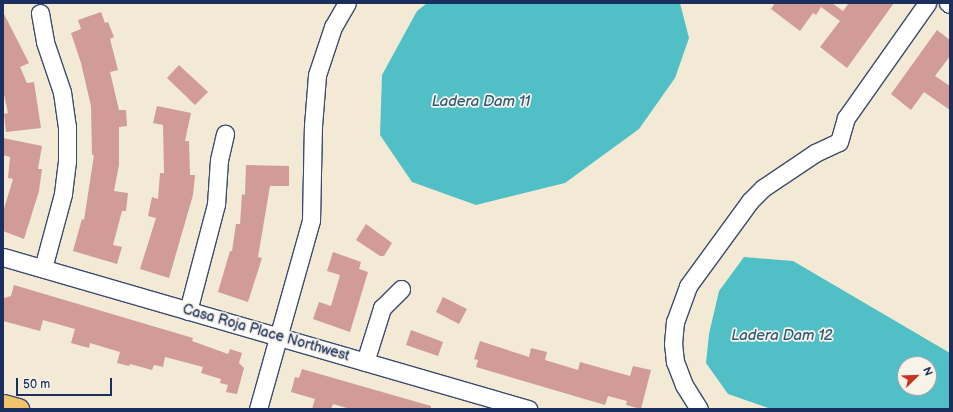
<!DOCTYPE html>
<style>
body{margin:0}
#map{position:relative;width:953px;height:412px;overflow:hidden;background:#f2ead4;font-family:"Balsamiq Sans",sans-serif}
div>[style]{position:absolute}
[style*='--x']{left:calc(var(--x)*1px);top:calc(var(--y)*1px);width:calc(var(--w)*1px);rotate:calc(var(--a)*1deg)}
.water>*{inset:0;background:#51c0c6}
.building>*{inset:0;background:#d19b97}
.roads{filter:drop-shadow(1px 0 #3b4b70) drop-shadow(-1px 0 #3b4b70) drop-shadow(0 1px #3b4b70) drop-shadow(0 -1px #3b4b70)}
.minor>*{height:17px;margin:-8.5px;padding:0 8.5px;transform-origin:8.5px;border-radius:8.5px;background:#fff}
.major>*{height:21px;margin:-10.5px;padding:0 10.5px;transform-origin:10.5px;border-radius:10.5px;background:#f1c36a}
span{translate:-50% -50%;white-space:nowrap;text-align:center;line-height:1.15;-webkit-text-stroke:3.5px #f7f3e8;paint-order:stroke}
.street-label{font-size:14px;color:#1b2f5e}
.water-label{font-size:15px;color:#2b5a7d;font-style:italic}
.frame{position:absolute;inset:0;border:4px solid #1b2f5e;pointer-events:none}
.north{position:absolute;left:897px;top:356px;width:40px;height:40px;box-sizing:border-box;background:#f7f3e8;border:1px solid #9fa5b1;border-radius:50%;rotate:67deg;font-size:11px;font-weight:700;line-height:16px;text-align:center;color:#1b2f5e}
.north::after{content:'';display:block;margin:auto;width:14px;height:18px;background:#c8321e;clip-path:polygon(50% 0,100% 100%,50% 72%,0 100%)}
.scale{position:absolute;left:16px;top:378px;width:96px;height:18px;box-sizing:border-box;border:2px solid #1b2f5e;border-top:0;padding-left:5px;font-size:12px;line-height:14px;white-space:nowrap;color:#1b2f5e;-webkit-text-stroke:3px #f7f3e8;paint-order:stroke}
</style>
<div id="map">
<div class="water">
<div style="clip-path:polygon(427px 3px,680px 3px,689px 38px,675px 78px,639px 129px,565px 183px,476px 205px,412px 182px,380px 135px,382px 75px,417px 11px)"></div>
<div style="clip-path:polygon(evenodd,744px 257px,793px 261px,950px 353px,950px 409px,771px 409px,728px 394px,706px 363px,709px 334px,719px 291px,744px 257px,905px 364px,929px 364px,929px 388px,905px 388px,905px 364px)"></div>
</div>
<div class="building">
<div style="clip-path:polygon(775px 3px,832px 3px,843px 11px,849px 3px,894px 3px,847px 68px,820px 47px,840px 21px,821px 7px,816px 15px,813px 13px,800px 31px,771px 9px)"></div>
<div style="clip-path:polygon(3px 12px,29px 63px,20px 67px,27px 83px,34px 82px,41px 128px,6px 132px,4px 114px,8px 113px,3px 90px)"></div>
<div style="clip-path:polygon(101px 12px,105px 23px,108px 22px,114px 37px,110px 39px,118px 70px,110px 72px,119px 110px,126px 110px,127px 126px,119px 127px,119px 165px,114px 191px,128px 193px,126px 211px,122px 211px,113px 245px,122px 247px,117px 264px,73px 251px,82px 219px,84px 220px,94px 155px,92px 155px,91px 106px,81px 63px,71px 33px,81px 29px,78px 20px)"></div>
<div style="clip-path:polygon(937px 30px,950px 40px,950px 56px,935px 76px,950px 86px,950px 110px,924px 92px,911px 110px,891px 94px)"></div>
<div style="clip-path:polygon(179px 65px,208px 92px,195px 105px,167px 78px)"></div>
<div style="clip-path:polygon(157px 106px,191px 113px,185px 141px,189px 141px,190px 175px,195px 175px,193px 195px,169px 278px,140px 269px,156px 218px,148px 216px,152px 197px,158px 199px,160px 173px,164px 173px,163px 125px,153px 123px)"></div>
<div style="clip-path:polygon(3px 138px,42px 146px,38px 169px,42px 169px,39px 191px,24px 239px,3px 231px,3px 212px,13px 179px,8px 178px,10px 157px,3px 155px)"></div>
<div style="clip-path:polygon(246px 165px,289px 166px,289px 186px,270px 186px,258px 257px,262px 258px,248px 302px,218px 292px,230px 251px,232px 251px,236px 224px,240px 224px,242px 194px,245px 195px)"></div>
<div style="clip-path:polygon(366px 224px,392px 243px,384px 256px,380px 256px,356px 240px)"></div>
<div style="clip-path:polygon(333px 252px,361px 262px,359px 269px,368px 272px,350px 332px,313px 319px,319px 302px,331px 306px,340px 275px,327px 271px)"></div>
<div style="clip-path:polygon(14px 285px,193px 338px,192px 341px,228px 354px,230px 349px,242px 353px,239px 363px,244px 368px,237px 394px,226px 392px,228px 385px,220px 383px,221px 379px,201px 373px,203px 367px,165px 357px,163px 367px,154px 365px,152px 370px,130px 364px,129px 366px,117px 363px,120px 352px,90px 343px,89px 348px,71px 343px,75px 329px,43px 320px,40px 331px,3px 321px,4px 298px,11px 296px)"></div>
<div style="clip-path:polygon(443px 297px,467px 309px,459px 324px,436px 312px)"></div>
<div style="clip-path:polygon(411px 330px,443px 342px,438px 356px,406px 345px)"></div>
<div style="clip-path:polygon(480px 341px,529px 357px,531px 348px,547px 352px,545px 360px,578px 370px,580px 362px,630px 376px,633px 366px,651px 370px,641px 409px,626px 405px,627px 401px,608px 396px,605px 405px,476px 367px,478px 360px,474px 359px)"></div>
<div style="clip-path:polygon(302px 369px,431px 406px,431px 409px,350px 409px,333px 404px,331px 409px,312px 409px,315px 399px,291px 392px,295px 377px,299px 378px)"></div>
</div>
<div class="roads">
<div class="minor">
<div style="--x:948;--y:3;--w:2;--a:27"></div>
<div style="--x:40;--y:13;--w:29;--a:80"></div>
<div style="--x:45;--y:42;--w:53;--a:71.2"></div>
<div style="--x:62;--y:92;--w:34;--a:82"></div>
<div style="--x:67;--y:126;--w:35;--a:90"></div>
<div style="--x:67;--y:161;--w:33;--a:97"></div>
<div style="--x:63;--y:194;--w:77;--a:105.1"></div>
<div style="--x:3;--y:257;--w:547;--a:16.15"></div>
<div style="--x:188;--y:311;--w:111;--a:-75.3"></div>
<div style="--x:216;--y:204;--w:44;--a:-86.1"></div>
<div style="--x:219;--y:160;--w:27;--a:-77"></div>
<div style="--x:365;--y:362;--w:57;--a:-72.5"></div>
<div style="--x:382;--y:308;--w:27;--a:-45"></div>
<div style="--x:258;--y:409;--w:196;--a:-74.3"></div>
<div style="--x:311;--y:220;--w:94;--a:-88.8"></div>
<div style="--x:313;--y:126;--w:51;--a:-85.5"></div>
<div style="--x:317;--y:75;--w:51;--a:-71.6"></div>
<div style="--x:333;--y:27;--w:28;--a:-60"></div>
<div style="--x:699;--y:409;--w:28;--a:-122"></div>
<div style="--x:684;--y:385;--w:25;--a:-111"></div>
<div style="--x:675;--y:362;--w:18;--a:-96"></div>
<div style="--x:673;--y:344;--w:22;--a:-85"></div>
<div style="--x:675;--y:322;--w:38;--a:-70"></div>
<div style="--x:688;--y:286;--w:105;--a:-53.9"></div>
<div style="--x:750;--y:201;--w:18;--a:-45"></div>
<div style="--x:763;--y:188;--w:63;--a:-33.9"></div>
<div style="--x:815;--y:153;--w:26;--a:-25"></div>
<div style="--x:839;--y:142;--w:25;--a:-74"></div>
<div style="--x:846;--y:118;--w:141;--a:-54.8"></div>
</div>
<div class="major">
<div style="--x:3;--y:405;--w:16;--a:15"></div>
</div>
</div>
<div class="street-label">
<span style="left:266px;top:333px;rotate:16deg">Casa Roja Place Northwest</span>
</div>
<div class="water-label">
<span style="left:481px;top:102px">Ladera Dam 11</span>
<span style="left:782px;top:336px">Ladera Dam 12</span>
</div>
<div class="frame"></div>
<div class="north">N</div>
<div class="scale">50 m</div>
</div>
